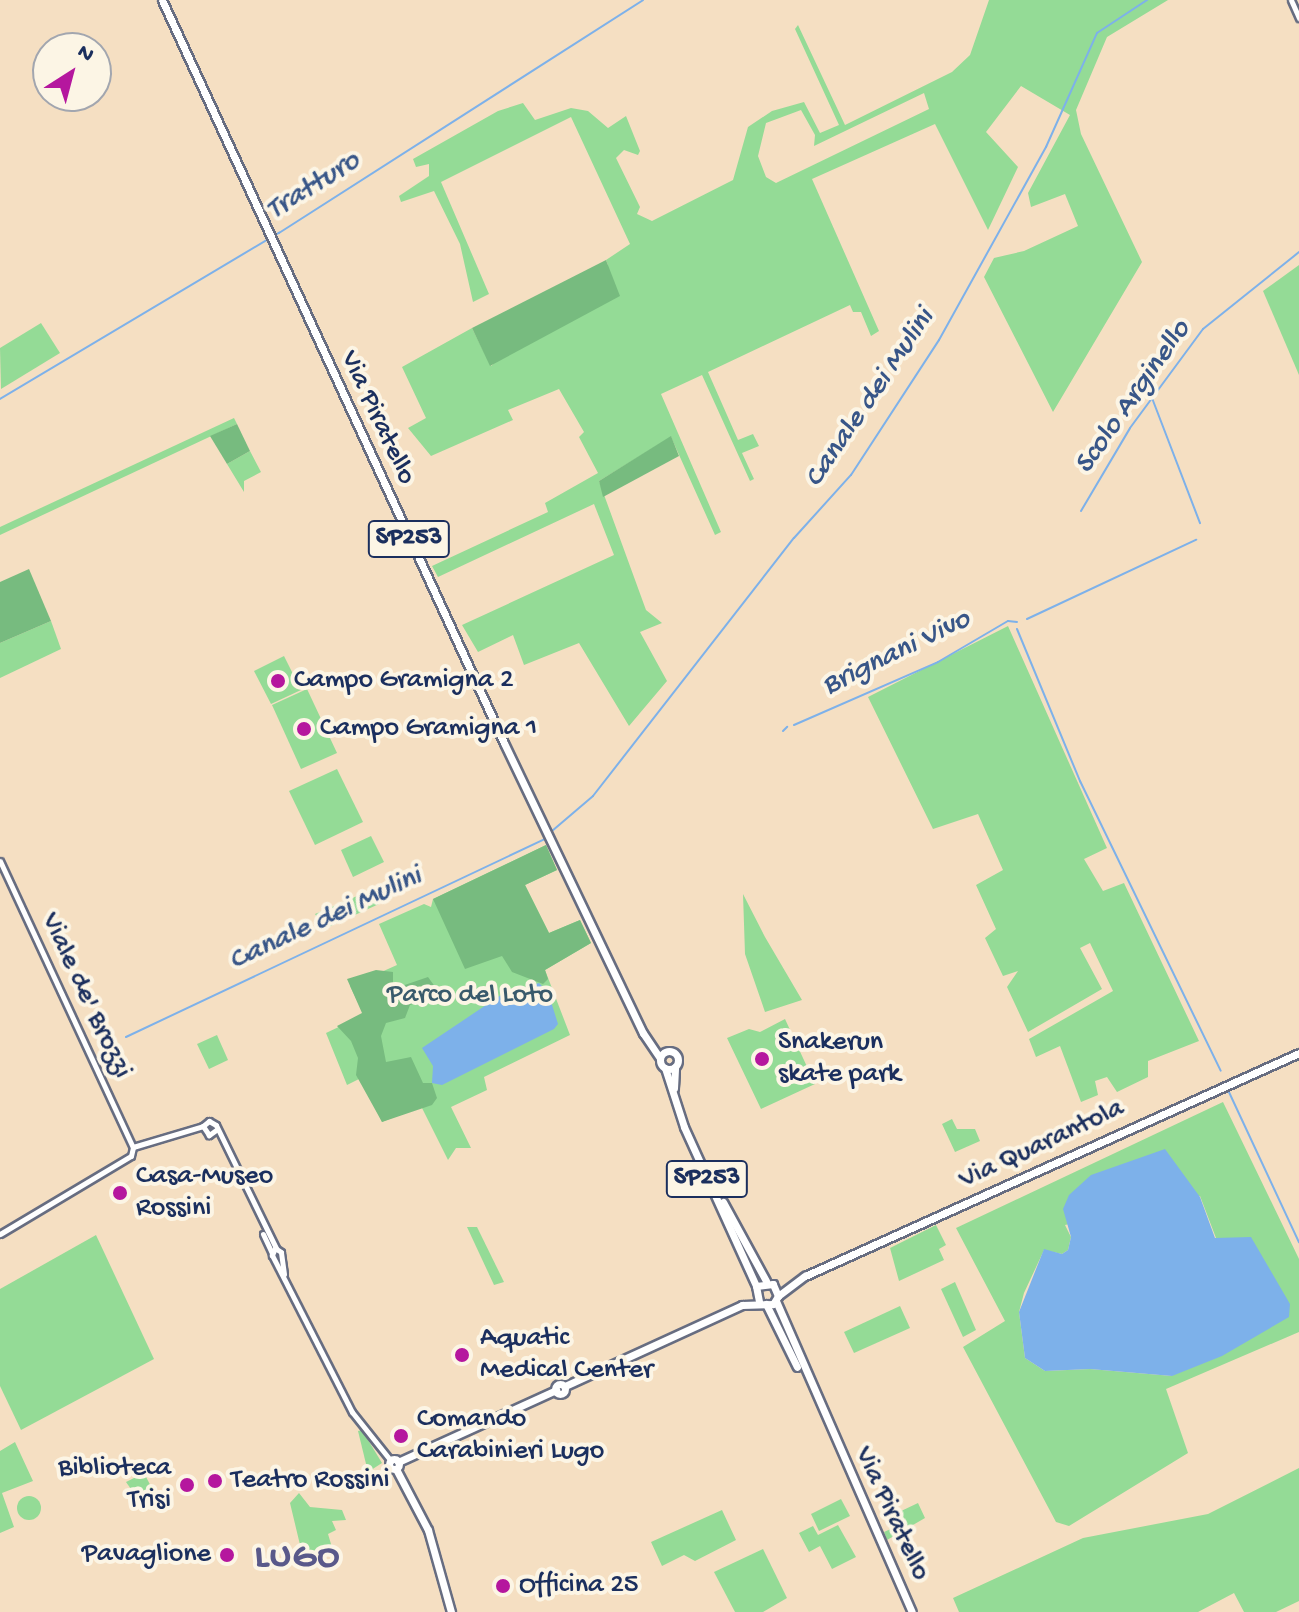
<!DOCTYPE html>
<style>
body{margin:0}
#map{position:relative;width:1299px;height:1612px;overflow:hidden;background:#f5dfc2;font-family:"Gochi Hand",sans-serif}
div>[style]{position:absolute}
[style*='--x']{left:calc(var(--x)*1px);top:calc(var(--y)*1px);width:calc(var(--w)*1px);rotate:calc(var(--a)*1deg)}
.green>*{inset:0;background:#94db96}
.round{border-radius:50%}
.forest>*{inset:0;background:#77bb7f}
.water>*{inset:0;background:#7db1ea}
.stream>*{height:2px;margin:-1px;padding:0 1px;transform-origin:1px;border-radius:1px;background:#7db1ea}
.roads{filter:drop-shadow(2px 0 #676d81) drop-shadow(-2px 0 #676d81) drop-shadow(0 2px #676d81) drop-shadow(0 -2px #676d81)}
.minor>*{height:5px;margin:-2.5px;padding:0 2.5px;transform-origin:2.5px;border-radius:2.5px;background:#fff}
.major>*{height:7px;margin:-3.5px;padding:0 3.5px;transform-origin:3.5px;border-radius:3.5px;background:#fff}
.major>.ring{margin:-3.5px;padding:0;box-sizing:content-box;background:none;border:7px solid #fff;border-radius:50%}
.dots>*{width:22px;height:22px;translate:-50% -50%;box-sizing:border-box;border:4px solid #fcf5e5;border-radius:50%}
span{translate:-50% -50%;white-space:nowrap;text-align:center;line-height:1.15;-webkit-text-stroke:8px #fcf5e5;paint-order:stroke}
.shield-label span{padding:2px 6px;background:#fcf5e5;border:2px solid;border-radius:6px;-webkit-text-stroke-width:0}
.shield-label{font-size:26px;color:#1b2f5e;font-weight:700}
.street-label{font-size:28px;color:#1b2f5e}
.poi-label{font-size:28px;color:#1b2f5e}
.left{translate:0 -50%;text-align:left}
.right{translate:-100% -50%;text-align:right}
.park-label{font-size:28px;color:#395a6c}
.water-label{font-size:30px;color:#385688;font-style:italic}
.district-label{font-size:36px;color:#59598a;font-weight:700;letter-spacing:2px}
.north{position:absolute;left:32px;top:32px;width:80px;height:80px;box-sizing:border-box;background:#fcf5e5;border:2px solid #a2a6af;border-radius:50%;rotate:36deg;font-size:22px;font-weight:700;line-height:32px;text-align:center;color:#1b2f5e}
.north::after{content:'';display:block;margin:auto;width:28px;height:36px;background:#b5179e;clip-path:polygon(50% 0,100% 100%,50% 72%,0 100%)}
</style>
<div id="map">
<div class="green">
<div style="clip-path:polygon(evenodd,989px 0,1168px 0,1107px 37px,1076px 110px,1081px 134px,1142px 262px,1053px 412px,984px 277px,994px 258px,1024px 251px,1078px 226px,1065px 194px,1031px 207px,1028px 193px,1070px 115px,1021px 86px,986px 132px,1018px 167px,988px 230px,935px 124px,812px 179px,879px 331px,871px 336px,861px 312px,853px 312px,850px 305px,708px 372px,738px 440px,753px 434px,759px 446px,742px 453px,754px 479px,750px 481px,702px 375px,661px 394px,721px 532px,715px 535px,671px 437px,599px 481px,646px 610px,662px 623px,640px 632px,667px 681px,629px 726px,579px 643px,524px 665px,513px 635px,478px 652px,462px 625px,614px 555px,594px 504px,438px 577px,432px 566px,548px 512px,545px 503px,598px 473px,579px 437px,584px 432px,559px 389px,508px 410px,513px 420px,431px 456px,408px 428px,426px 418px,402px 367px,472px 328px,491px 366px,608px 265px,606px 260px,630px 244px,571px 117px,441px 182px,489px 294px,473px 302px,460px 244px,434px 191px,401px 202px,399px 196px,429px 176px,429px 164px,416px 167px,413px 159px,498px 111px,523px 103px,535px 120px,571px 108px,588px 111px,608px 128px,626px 116px,640px 151px,638px 155px,624px 150px,616px 158px,640px 207px,637px 214px,652px 221px,733px 180px,748px 127px,772px 111px,804px 102px,820px 133px,839px 125px,795px 29px,798px 25px,845px 125px,952px 72px,970px 55px,989px 0,924px 93px,929px 109px,776px 183px,766px 177px,758px 156px,766px 123px,801px 110px,815px 135px,814px 146px,924px 93px)"></div>
<div style="clip-path:polygon(1299px 265px,1299px 375px,1263px 291px)"></div>
<div style="clip-path:polygon(41px 323px,60px 353px,1px 389px,0 348px)"></div>
<div style="clip-path:polygon(234px 418px,237px 424px,0 535px,0 527px)"></div>
<div style="clip-path:polygon(250px 451px,261px 472px,244px 481px,244px 492px,227px 464px)"></div>
<div style="clip-path:polygon(51px 621px,61px 649px,0 678px,0 643px)"></div>
<div style="clip-path:polygon(1008px 626px,1107px 848px,1084px 859px,1103px 891px,1124px 883px,1199px 1041px,1148px 1061px,1148px 1077px,1117px 1092px,1107px 1077px,1095px 1081px,1098px 1095px,1081px 1102px,1060px 1046px,1036px 1057px,1029px 1039px,1113px 991px,1090px 943px,1080px 948px,1102px 989px,1028px 1032px,1007px 987px,1018px 971px,1003px 976px,985px 938px,996px 929px,976px 885px,1003px 870px,978px 814px,933px 829px,868px 697px)"></div>
<div style="clip-path:polygon(284px 656px,301px 690px,271px 704px,254px 671px)"></div>
<div style="clip-path:polygon(307px 689px,337px 753px,301px 769px,272px 705px)"></div>
<div style="clip-path:polygon(337px 769px,363px 822px,315px 845px,289px 791px)"></div>
<div style="clip-path:polygon(371px 836px,384px 862px,353px 877px,341px 850px)"></div>
<div style="clip-path:polygon(546px 845px,557px 870px,525px 885px,549px 933px,580px 920px,591px 943px,545px 970px,570px 1035px,484px 1077px,487px 1090px,451px 1107px,471px 1148px,456px 1148px,448px 1160px,421px 1106px,382px 1122px,361px 1078px,347px 1085px,326px 1033px,364px 1015px,350px 986px,397px 965px,379px 924px,424px 904px,431px 907px,433px 899px)"></div>
<div style="clip-path:polygon(371px 890px,379px 904px,324px 929px,315px 914px)"></div>
<div style="clip-path:polygon(743px 894px,765px 937px,802px 1000px,765px 1012px,745px 954px)"></div>
<div style="clip-path:polygon(785px 1019px,815px 1084px,761px 1109px,727px 1038px,749px 1029px,760px 1032px)"></div>
<div style="clip-path:polygon(217px 1035px,228px 1060px,209px 1069px,197px 1044px)"></div>
<div style="clip-path:polygon(evenodd,1223px 1102px,1299px 1259px,1299px 1332px,1166px 1389px,1188px 1453px,1069px 1526px,1056px 1522px,963px 1347px,1005px 1321px,956px 1228px,1223px 1102px,1200px 1196px,1216px 1238px,1172px 1376px,1090px 1369px,1045px 1371px,1025px 1358px,1019px 1312px,1024px 1293px,1044px 1250px,1062px 1254px,1068px 1250px,1071px 1237px,1065px 1225px,1200px 1196px)"></div>
<div style="clip-path:polygon(952px 1119px,957px 1129px,975px 1129px,980px 1141px,955px 1152px,942px 1124px)"></div>
<div style="clip-path:polygon(936px 1225px,946px 1245px,939px 1249px,944px 1260px,899px 1281px,890px 1248px)"></div>
<div style="clip-path:polygon(467px 1227px,477px 1227px,504px 1282px,494px 1285px)"></div>
<div style="clip-path:polygon(96px 1235px,154px 1359px,21px 1430px,0 1386px,0 1289px)"></div>
<div style="clip-path:polygon(955px 1282px,976px 1330px,963px 1337px,941px 1289px)"></div>
<div style="clip-path:polygon(900px 1306px,910px 1328px,854px 1353px,844px 1332px)"></div>
<div style="clip-path:polygon(362px 1430px,382px 1463px,368px 1472px,358px 1431px)"></div>
<div style="clip-path:polygon(15px 1442px,33px 1481px,2px 1493px,14px 1527px,0 1533px,0 1451px)"></div>
<div style="clip-path:polygon(1299px 1468px,1299px 1601px,1276px 1612px,1244px 1612px,1234px 1593px,1198px 1612px,959px 1612px,953px 1598px,1083px 1538px,1208px 1514px)"></div>
<div style="clip-path:polygon(144px 1473px,156px 1496px,140px 1502px,126px 1482px)"></div>
<div style="clip-path:polygon(299px 1493px,310px 1507px,342px 1510px,346px 1520px,332px 1521px,336px 1530px,328px 1534px,334px 1554px,314px 1559px,301px 1549px,290px 1503px)"></div>
<div class="round" style="left:17px;top:1496px;width:24px;height:24px"></div>
<div style="clip-path:polygon(841px 1499px,850px 1516px,819px 1531px,811px 1514px)"></div>
<div style="clip-path:polygon(918px 1503px,925px 1518px,887px 1540px,884px 1532px,904px 1523px,899px 1512px)"></div>
<div style="clip-path:polygon(722px 1510px,736px 1540px,695px 1561px,684px 1555px,662px 1566px,651px 1542px)"></div>
<div style="clip-path:polygon(838px 1525px,856px 1557px,832px 1569px,820px 1546px,809px 1552px,799px 1533px,813px 1526px,818px 1535px)"></div>
<div style="clip-path:polygon(763px 1549px,787px 1598px,763px 1612px,735px 1612px,714px 1572px)"></div>
</div>
<div class="forest">
<div style="clip-path:polygon(606px 260px,620px 296px,490px 366px,472px 328px)"></div>
<div style="clip-path:polygon(237px 424px,250px 451px,227px 464px,210px 436px)"></div>
<div style="clip-path:polygon(671px 436px,679px 456px,603px 497px,599px 481px)"></div>
<div style="clip-path:polygon(29px 569px,51px 621px,0 643px,0 582px)"></div>
<div style="clip-path:polygon(546px 845px,557px 870px,525px 885px,549px 933px,580px 920px,591px 943px,545px 970px,548px 979px,543px 984px,512px 972px,502px 956px,465px 969px,433px 899px)"></div>
<div style="clip-path:polygon(376px 970px,393px 972px,393px 989px,428px 977px,441px 995px,410px 1005px,405px 1018px,386px 1023px,381px 1036px,386px 1062px,411px 1057px,423px 1083px,432px 1083px,437px 1098px,432px 1105px,382px 1122px,356px 1075px,358px 1058px,351px 1041px,337px 1026px,362px 1013px,347px 979px)"></div>
</div>
<div class="water">
<div style="clip-path:polygon(539px 983px,548px 992px,558px 1024px,554px 1029px,442px 1085px,432px 1083px,433px 1066px,422px 1048px,501px 995px)"></div>
<div style="clip-path:polygon(1165px 1149px,1200px 1197px,1215px 1238px,1251px 1237px,1290px 1304px,1289px 1317px,1222px 1356px,1172px 1376px,1090px 1369px,1045px 1371px,1025px 1358px,1019px 1312px,1044px 1249px,1062px 1254px,1068px 1250px,1071px 1237px,1063px 1209px,1069px 1195px,1091px 1175px)"></div>
</div>
<div class="stream">
<div style="--x:1152;--y:398;--w:134;--a:69"></div>
<div style="--x:0;--y:399;--w:325;--a:-30.8"></div>
<div style="--x:279;--y:233;--w:432;--a:-32.6"></div>
<div style="--x:1081;--y:511;--w:96;--a:-59.4"></div>
<div style="--x:1130;--y:428;--w:123;--a:-53.6"></div>
<div style="--x:1203;--y:329;--w:123;--a:-38.7"></div>
<div style="--x:1027;--y:619;--w:187;--a:-25.1"></div>
<div style="--x:1017;--y:629;--w:165;--a:67.5"></div>
<div style="--x:1080;--y:781;--w:322;--a:64.1"></div>
<div style="--x:794;--y:725;--w:157;--a:-23.6"></div>
<div style="--x:938;--y:662;--w:81;--a:-30.4"></div>
<div style="--x:1008;--y:621;--w:9;--a:6"></div>
<div style="--x:783;--y:731;--w:6;--a:-45"></div>
<div style="--x:552;--y:831;--w:54;--a:-40.5"></div>
<div style="--x:593;--y:796;--w:327;--a:-52.1"></div>
<div style="--x:794;--y:538;--w:85;--a:-47.9"></div>
<div style="--x:851;--y:475;--w:161;--a:-56.9"></div>
<div style="--x:939;--y:340;--w:221;--a:-61"></div>
<div style="--x:1046;--y:147;--w:125;--a:-65.9"></div>
<div style="--x:1097;--y:33;--w:60;--a:-33.4"></div>
<div style="--x:126;--y:1037;--w:463;--a:-25.3"></div>
<div style="--x:1228;--y:1090;--w:168;--a:65"></div>
</div>
<div class="roads">
<div class="minor">
<div style="--x:1291;--y:0;--w:20;--a:66"></div>
<div style="--x:0;--y:861;--w:315;--a:65.1"></div>
<div style="--x:216;--y:1130;--w:9;--a:144"></div>
<div style="--x:209;--y:1135;--w:11;--a:-124"></div>
<div style="--x:203;--y:1126;--w:8;--a:-40"></div>
<div style="--x:209;--y:1121;--w:8;--a:30"></div>
<div style="--x:216;--y:1125;--w:137;--a:64"></div>
<div style="--x:133;--y:1147;--w:73;--a:-16.7"></div>
<div style="--x:0;--y:1234;--w:152;--a:-30.8"></div>
<div style="--x:131;--y:1156;--w:9;--a:-77"></div>
<div style="--x:263;--y:1234;--w:21;--a:65"></div>
<div style="--x:284;--y:1274;--w:22;--a:-98"></div>
<div style="--x:281;--y:1252;--w:7;--a:-146"></div>
<div style="--x:275;--y:1248;--w:8;--a:113"></div>
<div style="--x:272;--y:1255;--w:176;--a:63"></div>
<div style="--x:352;--y:1412;--w:63;--a:51.5"></div>
</div>
<div class="major">
<div style="--x:162;--y:0;--w:818;--a:65.28"></div>
<div style="--x:504;--y:743;--w:322;--a:64.4"></div>
<div style="--x:643;--y:1033;--w:30;--a:56"></div>
<div class="ring" style="left:660px;top:1051px;width:11px;height:11px"></div>
<div style="--x:665;--y:1068;--w:62;--a:72.1"></div>
<div style="--x:684;--y:1127;--w:175;--a:65.6"></div>
<div style="--x:674;--y:1088;--w:21;--a:-87"></div>
<div style="--x:723;--y:1202;--w:90;--a:61.4"></div>
<div style="--x:778;--y:1296;--w:34;--a:-37"></div>
<div style="--x:805;--y:1276;--w:542;--a:-24.3"></div>
<div style="--x:776;--y:1301;--w:339;--a:66.4"></div>
<div style="--x:766;--y:1304;--w:70;--a:63.8"></div>
<div class="ring" style="left:555px;top:1384px;width:3px;height:3px"></div>
<div style="--x:565;--y:1386;--w:195;--a:-24.6"></div>
<div style="--x:742;--y:1305;--w:31;--a:-2"></div>
<div style="--x:773;--y:1304;--w:9;--a:-58"></div>
<div style="--x:778;--y:1296;--w:13;--a:-113"></div>
<div style="--x:773;--y:1284;--w:17;--a:173"></div>
<div style="--x:756;--y:1286;--w:16;--a:79"></div>
<div class="ring" style="left:389px;top:1459px;width:3px;height:3px"></div>
<div style="--x:398;--y:1462;--w:174;--a:-24.5"></div>
<div style="--x:396;--y:1469;--w:69;--a:62.3"></div>
<div style="--x:428;--y:1530;--w:85;--a:74.3"></div>
</div>
</div>
<div class="dots">
<div style="left:278px;top:681px;background:#b5179e"></div>
<div style="left:304px;top:729px;background:#b5179e"></div>
<div style="left:762px;top:1059px;background:#b5179e"></div>
<div style="left:120px;top:1193px;background:#b5179e"></div>
<div style="left:462px;top:1355px;background:#b5179e"></div>
<div style="left:401px;top:1436px;background:#b5179e"></div>
<div style="left:215px;top:1481px;background:#b5179e"></div>
<div style="left:187px;top:1485px;background:#b5179e"></div>
<div style="left:227px;top:1555px;background:#b5179e"></div>
<div style="left:503px;top:1586px;background:#b5179e"></div>
</div>
<div class="shield-label">
<span style="left:409px;top:539px">SP253</span>
<span style="left:707px;top:1179px">SP253</span>
</div>
<div class="street-label">
<span style="left:377px;top:418px;rotate:65deg">Via Piratello</span>
<span style="left:85px;top:996px;rotate:65deg">Viale de' Brozzi</span>
<span style="left:1042px;top:1145px;rotate:-25deg">Via Quarantola</span>
<span style="left:891px;top:1514px;rotate:65deg">Via Piratello</span>
</div>
<div class="poi-label">
<span class="left" style="left:294px;top:681px">Campo Gramigna 2</span>
<span class="left" style="left:320px;top:729px">Campo Gramigna 1</span>
<span class="left" style="left:778px;top:1059px">Snakerun<br>skate park</span>
<span class="left" style="left:136px;top:1193px">Casa-Museo<br>Rossini</span>
<span class="left" style="left:480px;top:1355px">Aquatic<br>Medical Center</span>
<span class="left" style="left:417px;top:1436px">Comando<br>Carabinieri Lugo</span>
<span class="right" style="left:171px;top:1485px">Biblioteca<br>Trisi</span>
<span class="left" style="left:231px;top:1481px">Teatro Rossini</span>
<span class="right" style="left:211px;top:1555px">Pavaglione</span>
<span class="left" style="left:519px;top:1586px">Officina 25</span>
</div>
<div class="park-label">
<span style="left:470px;top:996px">Parco del Loto</span>
</div>
<div class="water-label">
<span style="left:314px;top:187px;rotate:-32deg">Tratturo</span>
<span style="left:1134px;top:398px;rotate:-55deg">Scolo Arginello</span>
<span style="left:871px;top:399px;rotate:-56deg">Canale dei Mulini</span>
<span style="left:897px;top:654px;rotate:-26deg">Brignani Vivo</span>
<span style="left:326px;top:920px;rotate:-25deg">Canale dei Mulini</span>
</div>
<div class="district-label">
<span style="left:298px;top:1559px">LUGO</span>
</div>
<div class="north">N</div>
</div>
